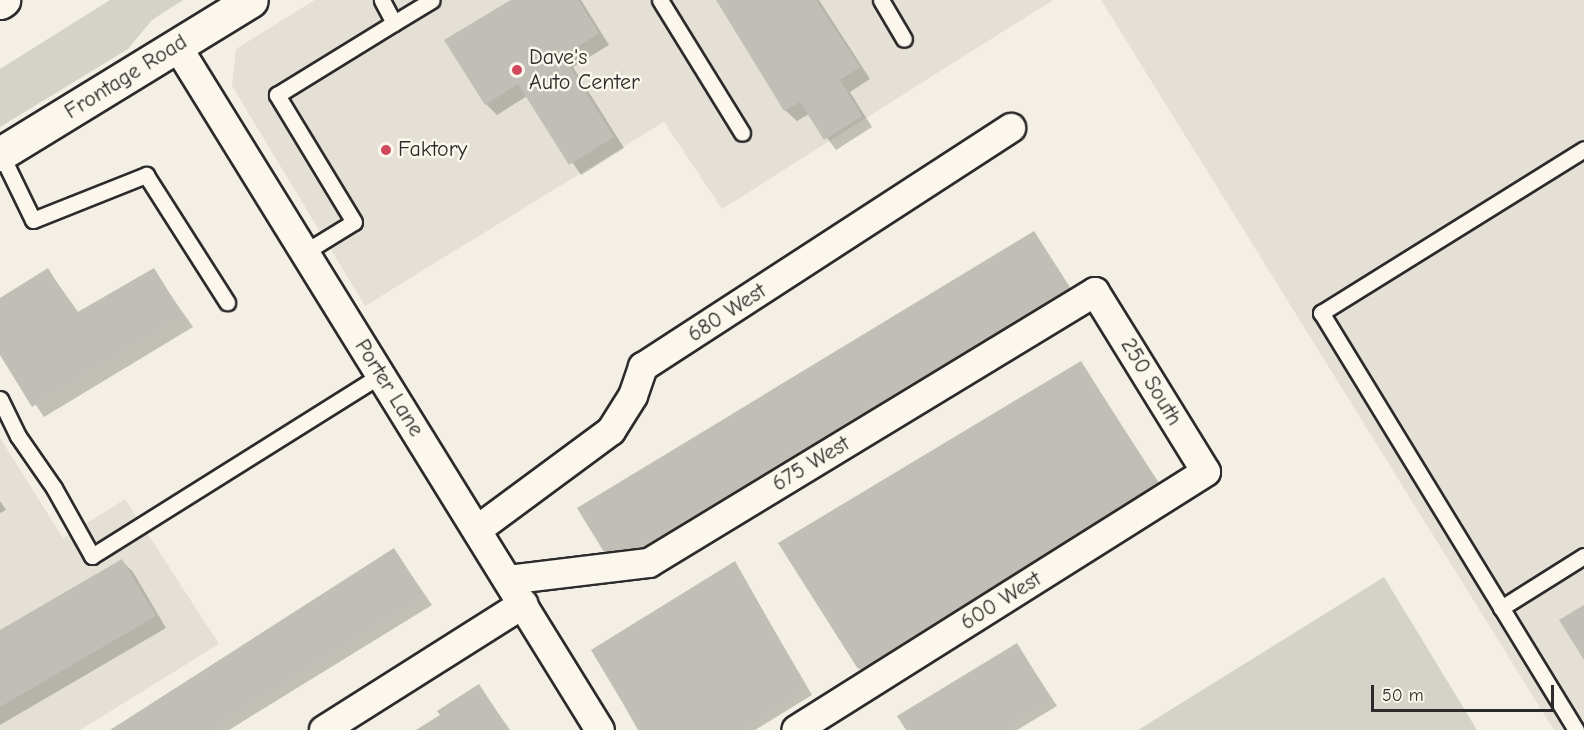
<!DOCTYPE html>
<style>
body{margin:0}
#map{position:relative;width:1584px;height:730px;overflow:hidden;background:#f3efe4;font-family:"Comic Neue",sans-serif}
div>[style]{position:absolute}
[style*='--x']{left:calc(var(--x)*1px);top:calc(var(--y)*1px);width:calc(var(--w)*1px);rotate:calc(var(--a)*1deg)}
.built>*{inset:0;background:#e4e0d6}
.green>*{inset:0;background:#d5d2c9}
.shadow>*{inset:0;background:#0003}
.building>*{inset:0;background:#c0beb6}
.roads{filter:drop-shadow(2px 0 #2b2b2b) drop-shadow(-2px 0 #2b2b2b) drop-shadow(0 2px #2b2b2b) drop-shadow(0 -2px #2b2b2b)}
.lane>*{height:15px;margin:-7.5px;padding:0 7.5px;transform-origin:7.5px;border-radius:7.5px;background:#fbf7ec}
.street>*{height:28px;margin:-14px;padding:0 14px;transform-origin:14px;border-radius:14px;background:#fbf7ec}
.secondary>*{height:33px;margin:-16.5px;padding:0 16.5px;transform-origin:16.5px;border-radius:16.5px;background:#fbf7ec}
.highway>*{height:33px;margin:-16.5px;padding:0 16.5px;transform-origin:16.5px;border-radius:16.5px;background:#fbf7ec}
.dots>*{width:16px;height:16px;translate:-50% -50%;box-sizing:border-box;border:3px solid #fbf7ec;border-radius:50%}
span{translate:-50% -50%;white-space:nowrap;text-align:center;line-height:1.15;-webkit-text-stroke:5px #fbf7ec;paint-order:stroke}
.poi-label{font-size:22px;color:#2b2b2b}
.left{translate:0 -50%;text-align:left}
.street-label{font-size:22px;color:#2b2b2b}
.scale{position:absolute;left:1371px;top:685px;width:183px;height:27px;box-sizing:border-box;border:3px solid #2b2b2b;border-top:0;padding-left:8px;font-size:18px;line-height:21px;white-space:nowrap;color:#2b2b2b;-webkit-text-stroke:4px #fbf7ec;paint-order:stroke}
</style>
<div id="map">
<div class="built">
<div style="clip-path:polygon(315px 0,1053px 0,722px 209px,664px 122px,365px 306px,232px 86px,236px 49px)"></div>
<div style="clip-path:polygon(1101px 0,1584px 0,1584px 730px,1554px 730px)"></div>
<div style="clip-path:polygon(0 438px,63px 538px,125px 499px,219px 644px,80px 730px,0 730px)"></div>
</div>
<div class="green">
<div style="clip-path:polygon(110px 0,183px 0,152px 20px,128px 49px,0 127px,0 69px)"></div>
<div style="clip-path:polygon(1384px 577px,1477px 730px,1138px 730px)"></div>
</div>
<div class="shadow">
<div style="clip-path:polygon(513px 0,581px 0,609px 45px,573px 67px,624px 148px,581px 175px,527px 96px,497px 115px,486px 104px)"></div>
<div style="clip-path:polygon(718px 0,819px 0,870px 79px,850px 92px,872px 127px,836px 150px,809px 114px,797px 121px,785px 110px)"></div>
<div style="clip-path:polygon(1034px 232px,1073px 292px,643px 553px,611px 557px,605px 551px)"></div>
<div style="clip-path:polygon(48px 270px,79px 313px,153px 270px,193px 327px,44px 417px,0 352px,0 300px)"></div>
<div style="clip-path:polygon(1081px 363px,1163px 489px,864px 673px,859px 668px)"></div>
<div style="clip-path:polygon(0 501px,6px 510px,0 513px)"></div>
<div style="clip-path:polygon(394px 550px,432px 605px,229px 730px,113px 730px)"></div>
<div style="clip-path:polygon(122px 561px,133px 572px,166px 628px,0 725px,0 632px)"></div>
<div style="clip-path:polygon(735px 563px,812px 695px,755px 730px,638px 730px,593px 650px)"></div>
<div style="clip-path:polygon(1017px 645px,1057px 706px,1017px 730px,908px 730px)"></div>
<div style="clip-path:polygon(479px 686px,510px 730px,419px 730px,442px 715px)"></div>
</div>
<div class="building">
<div style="clip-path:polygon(511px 0,578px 0,599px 33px,563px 56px,614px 137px,569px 165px,518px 84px,485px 105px,444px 40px)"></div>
<div style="clip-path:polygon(716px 0,816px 0,860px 67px,840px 80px,862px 116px,824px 140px,800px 102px,784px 111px)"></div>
<div style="clip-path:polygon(1034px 231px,1069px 286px,637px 548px,604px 552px,577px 508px)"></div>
<div style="clip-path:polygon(48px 268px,76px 313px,154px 268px,183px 315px,32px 407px,0 355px,0 298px)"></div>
<div style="clip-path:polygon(1081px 361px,1158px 483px,858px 669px,778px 543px)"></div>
<div style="clip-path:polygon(394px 548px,425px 596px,210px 730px,110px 730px)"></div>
<div style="clip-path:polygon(122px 559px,156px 616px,0 707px,0 630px)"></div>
<div style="clip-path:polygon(735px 561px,807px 689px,741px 730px,639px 730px,591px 650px)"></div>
<div style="clip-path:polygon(1584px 605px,1584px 660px,1559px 620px)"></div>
<div style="clip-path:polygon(1017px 643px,1052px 700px,1003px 730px,906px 730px,897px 716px)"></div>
<div style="clip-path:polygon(479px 684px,509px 730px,416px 730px,440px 715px,437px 711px)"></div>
</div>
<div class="roads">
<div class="lane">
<div style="--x:660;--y:0;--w:156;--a:58.3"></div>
<div style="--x:881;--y:0;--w:45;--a:59.5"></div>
<div style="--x:394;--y:23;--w:44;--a:-31.2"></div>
<div style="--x:1;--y:154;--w:73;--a:64.1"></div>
<div style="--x:33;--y:220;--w:122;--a:-21.7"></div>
<div style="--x:146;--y:175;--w:151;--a:57.5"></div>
<div style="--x:305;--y:252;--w:57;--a:-31.5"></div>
<div style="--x:354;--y:222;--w:149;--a:-121.2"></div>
<div style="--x:277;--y:95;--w:137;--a:-31.6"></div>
<div style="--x:394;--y:23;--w:26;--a:-118"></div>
<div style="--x:0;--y:399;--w:41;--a:64.1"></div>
<div style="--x:18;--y:436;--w:63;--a:55.3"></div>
<div style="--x:54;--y:488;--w:78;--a:60.8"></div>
<div style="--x:92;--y:556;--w:341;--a:-32.1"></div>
<div style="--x:1501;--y:608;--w:98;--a:-32.1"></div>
<div style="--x:1576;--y:730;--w:489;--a:-121.4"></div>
<div style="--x:1321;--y:313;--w:310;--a:-31.9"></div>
</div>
<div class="street">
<div style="--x:177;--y:46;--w:804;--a:58.27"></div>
<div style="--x:477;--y:530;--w:167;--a:-36.5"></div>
<div style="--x:611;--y:431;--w:41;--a:-57.8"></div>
<div style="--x:633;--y:396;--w:31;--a:-71"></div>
<div style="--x:643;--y:367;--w:439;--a:-33"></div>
<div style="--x:508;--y:580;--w:142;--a:-6.9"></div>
<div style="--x:649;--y:563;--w:522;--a:-31.28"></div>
<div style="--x:1095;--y:292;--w:211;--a:58.3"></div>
<div style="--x:1206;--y:472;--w:484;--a:147.8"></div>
<div style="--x:324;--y:730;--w:236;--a:-32.3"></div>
</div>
<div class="secondary">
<div style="--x:0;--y:154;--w:294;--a:-31.5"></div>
</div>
<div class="highway">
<div style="--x:0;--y:2;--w:4;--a:-34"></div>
</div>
</div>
<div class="dots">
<div style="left:517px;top:70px;background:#d1495b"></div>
<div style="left:386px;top:150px;background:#d1495b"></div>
</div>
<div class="poi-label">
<span class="left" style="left:529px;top:70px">Dave's<br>Auto Center</span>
<span class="left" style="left:398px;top:150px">Faktory</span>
</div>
<div class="street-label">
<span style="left:126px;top:77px;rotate:-32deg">Frontage Road</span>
<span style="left:727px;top:313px;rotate:-33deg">680 West</span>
<span style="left:1151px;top:382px;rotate:59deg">250 South</span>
<span style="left:389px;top:388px;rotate:58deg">Porter Lane</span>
<span style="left:811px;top:464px;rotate:-31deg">675 West</span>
<span style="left:1001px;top:601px;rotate:-32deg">600 West</span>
</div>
<div class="scale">50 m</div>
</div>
